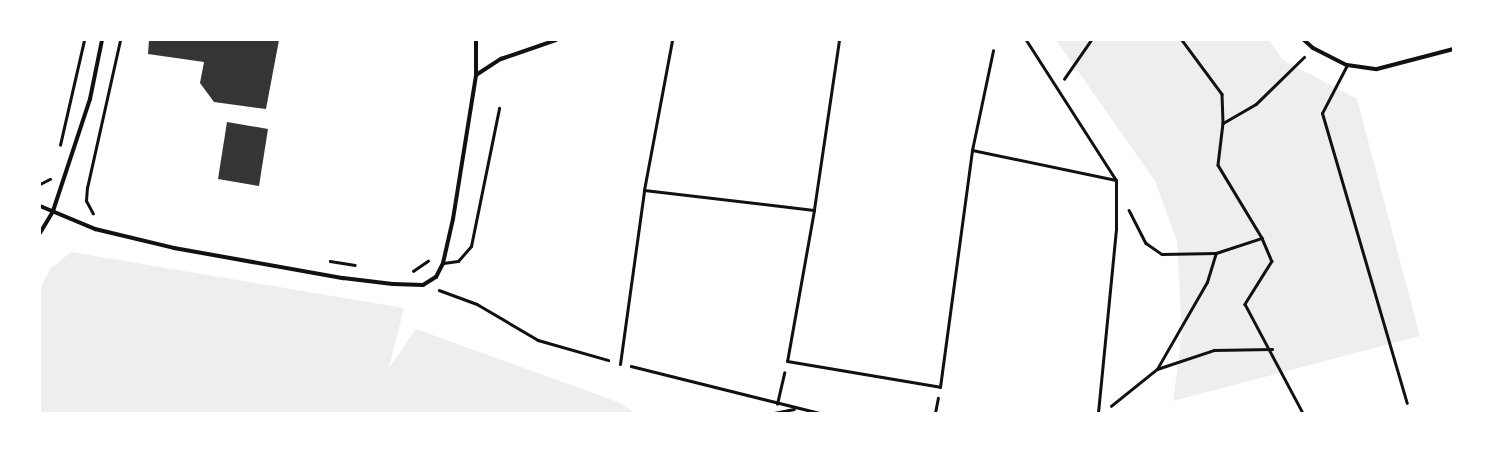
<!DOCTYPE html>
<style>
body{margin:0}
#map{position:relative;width:1493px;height:453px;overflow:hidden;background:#fff;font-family:"Open Sans",sans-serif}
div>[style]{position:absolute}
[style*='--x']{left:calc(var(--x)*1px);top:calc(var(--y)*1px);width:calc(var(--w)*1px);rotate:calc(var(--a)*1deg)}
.green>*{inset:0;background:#eee}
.building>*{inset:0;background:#353535}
.path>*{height:2.5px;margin:-1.25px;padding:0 1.25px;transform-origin:1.25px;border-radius:1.25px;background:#111}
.service>*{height:3px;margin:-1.5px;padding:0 1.5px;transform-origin:1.5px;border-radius:1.5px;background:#111}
.minor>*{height:4px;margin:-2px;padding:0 2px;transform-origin:2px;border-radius:2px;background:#111}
span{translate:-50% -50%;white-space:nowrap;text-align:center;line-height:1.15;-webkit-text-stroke:3px #fff;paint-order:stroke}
.frame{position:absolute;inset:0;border:41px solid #fff;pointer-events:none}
</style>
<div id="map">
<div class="green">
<div style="clip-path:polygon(1056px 40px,1269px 40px,1283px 60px,1357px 99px,1420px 336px,1173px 401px,1182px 335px,1177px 241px,1155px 181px)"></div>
<div style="clip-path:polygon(71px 252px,404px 308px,389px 368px,416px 329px,618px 402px,635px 413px,40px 413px,40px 289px,50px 269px)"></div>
</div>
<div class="building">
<div style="clip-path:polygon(149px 40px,279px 40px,266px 109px,214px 102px,200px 83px,204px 62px,148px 54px)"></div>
<div style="clip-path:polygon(227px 122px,268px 129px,259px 186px,218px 179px)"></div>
</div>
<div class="path">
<div style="--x:1182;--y:40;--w:67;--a:53.5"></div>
<div style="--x:1222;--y:94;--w:29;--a:88"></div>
<div style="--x:1223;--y:123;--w:42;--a:96.8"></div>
<div style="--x:1218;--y:165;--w:85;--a:58.9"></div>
<div style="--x:1262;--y:238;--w:25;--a:67"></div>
<div style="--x:1272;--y:261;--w:51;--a:122.1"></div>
<div style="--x:1245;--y:304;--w:123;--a:62"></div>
<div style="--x:1064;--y:79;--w:47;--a:-55.3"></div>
<div style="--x:1223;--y:123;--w:38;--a:-30"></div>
<div style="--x:1256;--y:104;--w:67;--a:-44.4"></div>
<div style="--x:60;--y:145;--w:108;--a:-77.1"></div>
<div style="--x:40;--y:184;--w:11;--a:-27"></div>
<div style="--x:1129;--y:210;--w:37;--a:63"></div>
<div style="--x:1146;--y:243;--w:19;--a:35"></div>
<div style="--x:1162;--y:254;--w:54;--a:-1.1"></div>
<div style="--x:1216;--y:253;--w:48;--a:-18.1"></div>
<div style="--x:93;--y:214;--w:15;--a:-118"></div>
<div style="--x:86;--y:201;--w:13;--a:-86"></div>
<div style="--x:87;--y:188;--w:152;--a:-77.4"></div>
<div style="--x:330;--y:261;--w:25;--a:9"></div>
<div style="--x:413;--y:271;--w:18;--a:-34"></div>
<div style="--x:439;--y:290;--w:40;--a:20.2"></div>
<div style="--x:477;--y:304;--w:71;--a:30.5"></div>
<div style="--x:538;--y:340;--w:73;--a:15.9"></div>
<div style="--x:631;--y:366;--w:194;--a:14"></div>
<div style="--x:1157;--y:369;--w:60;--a:-18.4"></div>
<div style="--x:1214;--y:350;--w:58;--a:-1"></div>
<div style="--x:777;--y:404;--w:32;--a:-77"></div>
<div style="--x:1111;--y:406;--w:59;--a:-38.8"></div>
<div style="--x:1157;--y:369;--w:100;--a:-60.1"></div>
<div style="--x:1207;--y:282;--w:30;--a:-73"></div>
<div style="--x:774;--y:413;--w:20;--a:-11"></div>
<div style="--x:935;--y:413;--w:15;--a:-79"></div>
</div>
<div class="service">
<div style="--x:839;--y:40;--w:172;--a:98.4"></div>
<div style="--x:814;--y:210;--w:153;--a:100.1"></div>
<div style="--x:787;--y:361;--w:155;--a:9.6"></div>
<div style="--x:940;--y:387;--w:239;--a:-82.3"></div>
<div style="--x:972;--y:150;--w:102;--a:-78.1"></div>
<div style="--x:1026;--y:40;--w:166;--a:57.3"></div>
<div style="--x:1116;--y:180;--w:49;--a:90"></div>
<div style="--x:1116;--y:229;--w:185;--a:95.6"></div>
<div style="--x:1347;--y:65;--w:54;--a:117.5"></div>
<div style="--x:1322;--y:113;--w:302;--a:73.7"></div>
<div style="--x:972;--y:150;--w:147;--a:11.8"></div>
<div style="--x:644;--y:190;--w:171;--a:6.7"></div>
<div style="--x:443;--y:263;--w:15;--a:-8"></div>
<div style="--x:458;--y:261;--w:20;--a:-49"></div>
<div style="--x:471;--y:246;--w:141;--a:-78.5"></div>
<div style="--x:620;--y:364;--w:176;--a:-82.1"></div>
<div style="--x:644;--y:190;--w:153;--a:-79.4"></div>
</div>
<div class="minor">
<div style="--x:1304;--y:40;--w:12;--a:42"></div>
<div style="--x:1313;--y:48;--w:38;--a:27"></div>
<div style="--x:1347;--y:65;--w:30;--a:8"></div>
<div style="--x:1377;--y:69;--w:79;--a:-14.7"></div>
<div style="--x:476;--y:75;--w:30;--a:-33"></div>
<div style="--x:501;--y:59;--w:58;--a:-19.1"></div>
<div style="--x:40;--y:206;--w:60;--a:22.7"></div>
<div style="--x:95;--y:229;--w:81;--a:13.5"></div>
<div style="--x:174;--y:248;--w:172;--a:10.1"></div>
<div style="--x:343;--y:278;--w:50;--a:6.8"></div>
<div style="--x:393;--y:284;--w:30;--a:2"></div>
<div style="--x:423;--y:285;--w:15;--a:-32"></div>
<div style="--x:436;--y:277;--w:16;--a:-63"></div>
<div style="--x:443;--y:263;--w:45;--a:-77.2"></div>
<div style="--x:453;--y:219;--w:146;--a:-80.9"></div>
<div style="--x:476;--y:75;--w:35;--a:-90"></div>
<div style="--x:40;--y:233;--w:26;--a:-59"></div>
<div style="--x:53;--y:211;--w:118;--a:-71.7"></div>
<div style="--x:90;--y:99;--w:60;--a:-78.5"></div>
</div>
<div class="frame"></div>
</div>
